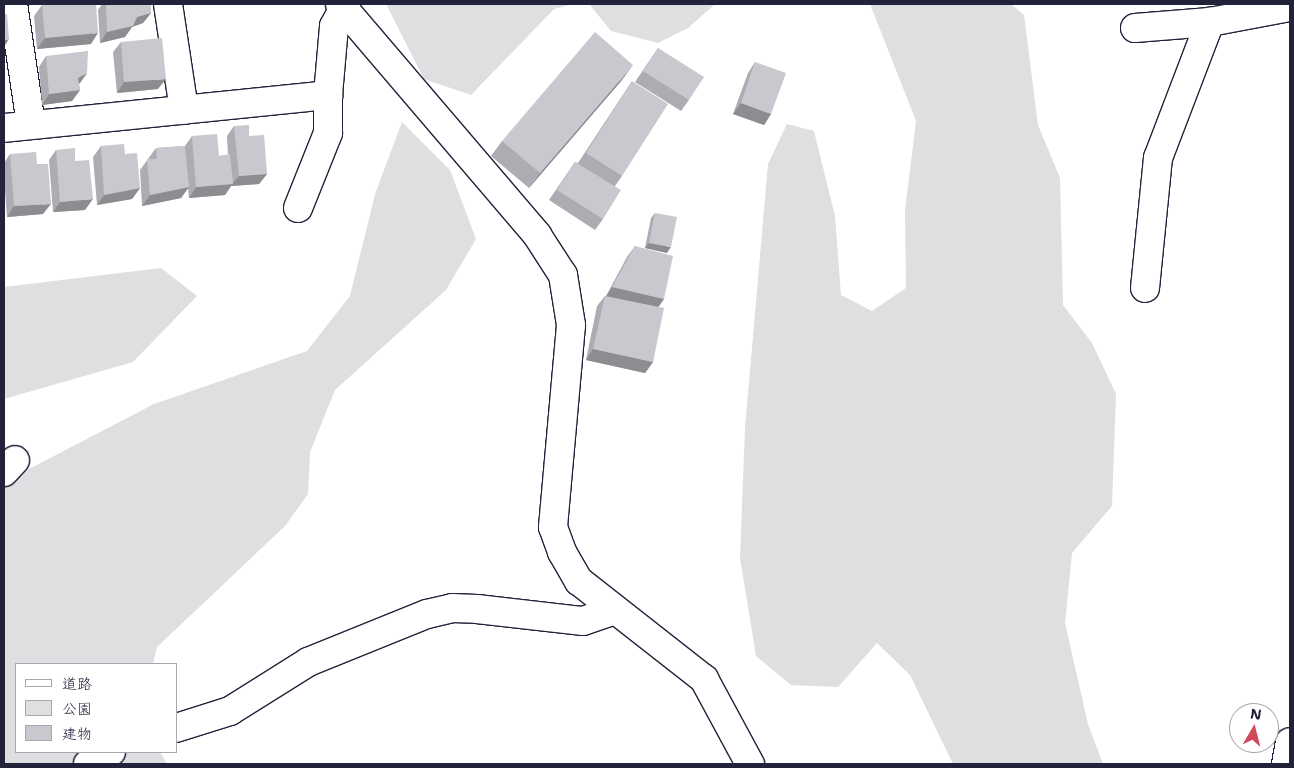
<!DOCTYPE html>
<meta charset="utf-8">
<style>
body{margin:0}
#map{position:relative;width:1294px;height:768px;overflow:hidden;background:#fff;font-family:"Shantell Sans","Klee One",sans-serif}
div>[style]{position:absolute}
[style*='--x']{left:calc(var(--x)*1px);top:calc(var(--y)*1px);width:calc(var(--w)*1px);rotate:calc(var(--a)*1deg)}
.green>*{inset:0;background:#dfdfe2}
.roads{filter:drop-shadow(1px 0 #22223b) drop-shadow(-1px 0 #22223b) drop-shadow(0 1px #22223b) drop-shadow(0 -1px #22223b)}
.street>*{height:28px;margin:-14px;padding:0 14px;transform-origin:14px;border-radius:14px;background:#fff}
.wall>*{inset:0;background:#acacb2}
.shaded-wall>*{inset:0;background:#8c8c91}
.building>*{inset:0;background:#c8c8cf}
span{translate:-50% -50%;white-space:nowrap;text-align:center;line-height:1.15;-webkit-text-stroke:4.5px #fff;paint-order:stroke}
.frame{position:absolute;inset:0;border:5px solid #22223b;pointer-events:none}
.legend{position:absolute;left:15px;top:663px;width:162px;height:90px;box-sizing:border-box;background:#fff;border:1px solid #a7a7b1;margin:0;padding:6px 9px;list-style:none;font-size:15px;color:#22223b}
.legend li{display:flex;align-items:center;gap:10px;height:25px}
.legend b{width:25px;border:1px solid #a7a7b1}
.north{position:absolute;left:1229px;top:703px;width:50px;height:50px;box-sizing:border-box;background:#fff;border:1px solid #a7a7b1;border-radius:50%;rotate:8deg;font-size:14px;font-weight:700;line-height:20px;text-align:center;color:#22223b}
.north::after{content:'';display:block;margin:auto;width:18px;height:22px;background:#d1495b;clip-path:polygon(50% 0,100% 100%,50% 72%,0 100%)}
</style>
<div id="map">
<div class="green">
<div style="clip-path:polygon(386px 4px,573px 4px,554px 9px,471px 95px,424px 79px)"></div>
<div style="clip-path:polygon(589px 4px,715px 4px,688px 28px,658px 43px,611px 31px)"></div>
<div style="clip-path:polygon(870px 4px,1011px 4px,1024px 15px,1038px 125px,1060px 178px,1063px 305px,1092px 343px,1116px 394px,1112px 506px,1072px 553px,1065px 623px,1088px 724px,1103px 764px,953px 764px,910px 675px,877px 643px,838px 687px,791px 685px,756px 656px,740px 558px,745px 428px,768px 164px,787px 124px,814px 131px,835px 216px,841px 295px,872px 311px,906px 288px,905px 210px,916px 121px)"></div>
<div style="clip-path:polygon(402px 122px,450px 170px,476px 239px,446px 290px,335px 390px,310px 452px,308px 494px,285px 526px,157px 647px,153px 664px,16px 664px,16px 752px,160px 752px,167px 764px,4px 764px,4px 482px,154px 404px,307px 351px,350px 296px,375px 194px)"></div>
<div style="clip-path:polygon(161px 268px,197px 296px,133px 362px,4px 399px,4px 287px)"></div>
</div>
<div class="roads">
<div class="street">
<div style="--x:13;--y:4;--w:122;--a:81.5"></div>
<div style="--x:168;--y:4;--w:107;--a:81.4"></div>
<div style="--x:340;--y:4;--w:304;--a:49.5"></div>
<div style="--x:537;--y:235;--w:48;--a:57"></div>
<div style="--x:563;--y:275;--w:51;--a:80.9"></div>
<div style="--x:571;--y:325;--w:203;--a:95.1"></div>
<div style="--x:553;--y:527;--w:27;--a:70"></div>
<div style="--x:562;--y:552;--w:34;--a:60"></div>
<div style="--x:579;--y:581;--w:159;--a:38.1"></div>
<div style="--x:704;--y:679;--w:97;--a:61.6"></div>
<div style="--x:1135;--y:28;--w:75;--a:-4.6"></div>
<div style="--x:1210;--y:22;--w:81;--a:-10.6"></div>
<div style="--x:4;--y:128;--w:326;--a:-5.8"></div>
<div style="--x:328;--y:95;--w:69;--a:-85"></div>
<div style="--x:334;--y:26;--w:25;--a:-61"></div>
<div style="--x:298;--y:208;--w:81;--a:-68.2"></div>
<div style="--x:328;--y:133;--w:38;--a:-90"></div>
<div style="--x:1145;--y:288;--w:131;--a:-84.3"></div>
<div style="--x:1158;--y:158;--w:146;--a:-69.1"></div>
<div style="--x:4;--y:472;--w:16;--a:-47"></div>
<div style="--x:176;--y:728;--w:57;--a:-17.5"></div>
<div style="--x:230;--y:711;--w:92;--a:-32.1"></div>
<div style="--x:308;--y:662;--w:128;--a:-22"></div>
<div style="--x:427;--y:614;--w:26;--a:-13"></div>
<div style="--x:452;--y:608;--w:25;--a:2"></div>
<div style="--x:477;--y:609;--w:107;--a:6.5"></div>
<div style="--x:583;--y:621;--w:34;--a:-19"></div>
<div style="--x:88;--y:764;--w:26;--a:-28"></div>
<div style="--x:1286;--y:764;--w:22;--a:-80"></div>
</div>
</div>
<div class="wall">
<div style="clip-path:polygon(48px 4px,96px 4px,91px 44px,37px 49px,34px 16px,42px 5px,48px 5px)"></div>
<div style="clip-path:polygon(102px 4px,151px 4px,151px 13px,143px 23px,132px 27px,125px 37px,100px 43px,98px 10px)"></div>
<div style="clip-path:polygon(121px 42px,158px 89px,117px 93px,113px 52px)"></div>
<div style="clip-path:polygon(658px 48px,689px 100px,681px 111px,635px 82px)"></div>
<div style="clip-path:polygon(46px 56px,87px 73px,79px 84px,80px 90px,72px 101px,42px 105px,39px 67px)"></div>
<div style="clip-path:polygon(755px 62px,771px 114px,764px 125px,733px 114px,748px 73px)"></div>
<div style="clip-path:polygon(622px 80px,529px 188px,491px 156px,502px 141px)"></div>
<div style="clip-path:polygon(632px 81px,622px 176px,615px 186px,603px 219px,595px 230px,549px 200px,575px 162px,578px 163px)"></div>
<div style="clip-path:polygon(234px 126px,249px 136px,267px 174px,259px 184px,231px 186px,225px 195px,189px 198px,188px 188px,181px 198px,142px 206px,140px 170px,156px 148px,185px 146px,192px 136px,219px 156px,228px 155px,227px 136px)"></div>
<div style="clip-path:polygon(101px 146px,125px 154px,140px 188px,132px 199px,97px 205px,93px 157px)"></div>
<div style="clip-path:polygon(56px 150px,75px 161px,85px 210px,53px 212px,49px 160px)"></div>
<div style="clip-path:polygon(10px 154px,37px 164px,43px 214px,7px 217px,4px 178px,4px 163px)"></div>
<div style="clip-path:polygon(655px 213px,667px 253px,645px 248px,651px 218px)"></div>
<div style="clip-path:polygon(635px 246px,664px 299px,658px 307px,653px 362px,645px 373px,586px 360px,597px 306px,605px 296px,606px 296px,627px 257px)"></div>
</div>
<div class="shaded-wall">
<div style="clip-path:polygon(151px 13px,143px 23px,132px 27px,125px 37px,100px 43px,107px 32px,137px 17px)"></div>
<div style="clip-path:polygon(98px 33px,91px 44px,37px 49px,45px 38px)"></div>
<div style="clip-path:polygon(9px 39px,4px 47px,4px 40px)"></div>
<div style="clip-path:polygon(633px 65px,622px 80px,529px 188px,540px 173px)"></div>
<div style="clip-path:polygon(87px 73px,80px 83px,71px 89px,78px 78px)"></div>
<div style="clip-path:polygon(166px 79px,158px 89px,117px 93px,124px 82px)"></div>
<div style="clip-path:polygon(80px 90px,72px 101px,42px 105px,49px 94px)"></div>
<div style="clip-path:polygon(741px 103px,771px 114px,764px 125px,733px 114px)"></div>
<div style="clip-path:polygon(267px 174px,259px 184px,231px 186px,225px 195px,189px 198px,196px 187px,232px 184px,239px 176px)"></div>
<div style="clip-path:polygon(189px 187px,181px 198px,142px 206px,150px 195px)"></div>
<div style="clip-path:polygon(140px 188px,132px 199px,97px 205px,104px 195px)"></div>
<div style="clip-path:polygon(93px 199px,85px 210px,53px 212px,60px 202px)"></div>
<div style="clip-path:polygon(51px 204px,43px 214px,7px 217px,14px 206px)"></div>
<div style="clip-path:polygon(649px 243px,671px 247px,667px 253px,645px 248px)"></div>
<div style="clip-path:polygon(612px 287px,664px 299px,657px 309px,605px 298px)"></div>
<div style="clip-path:polygon(593px 349px,653px 362px,645px 373px,586px 360px)"></div>
</div>
<div class="building">
<div style="clip-path:polygon(60px 4px,96px 4px,98px 33px,45px 38px,42px 5px)"></div>
<div style="clip-path:polygon(106px 4px,151px 4px,151px 13px,137px 17px,133px 26px,107px 32px)"></div>
<div style="clip-path:polygon(7px 14px,9px 39px,4px 40px,4px 15px)"></div>
<div style="clip-path:polygon(595px 32px,633px 65px,540px 173px,502px 141px)"></div>
<div style="clip-path:polygon(162px 38px,166px 79px,124px 82px,121px 42px)"></div>
<div style="clip-path:polygon(658px 48px,704px 77px,689px 100px,643px 71px)"></div>
<div style="clip-path:polygon(88px 51px,87px 73px,78px 78px,80px 90px,49px 94px,46px 56px)"></div>
<div style="clip-path:polygon(755px 62px,786px 73px,771px 114px,741px 103px)"></div>
<div style="clip-path:polygon(632px 81px,668px 104px,622px 176px,586px 153px)"></div>
<div style="clip-path:polygon(249px 125px,249px 136px,264px 135px,267px 174px,239px 176px,234px 126px)"></div>
<div style="clip-path:polygon(217px 134px,219px 156px,230px 154px,233px 184px,196px 187px,192px 136px)"></div>
<div style="clip-path:polygon(124px 144px,125px 154px,137px 153px,140px 188px,104px 195px,101px 146px)"></div>
<div style="clip-path:polygon(185px 146px,189px 187px,150px 195px,147px 159px,157px 159px,156px 148px)"></div>
<div style="clip-path:polygon(75px 148px,75px 161px,89px 160px,93px 199px,60px 202px,56px 150px)"></div>
<div style="clip-path:polygon(36px 152px,37px 164px,48px 164px,51px 204px,14px 206px,10px 154px)"></div>
<div style="clip-path:polygon(575px 162px,621px 190px,603px 219px,557px 190px)"></div>
<div style="clip-path:polygon(655px 213px,677px 217px,671px 247px,649px 243px)"></div>
<div style="clip-path:polygon(635px 246px,673px 256px,664px 299px,612px 287px)"></div>
<div style="clip-path:polygon(605px 296px,664px 308px,653px 362px,593px 349px)"></div>
</div>
<div class="frame"></div>
<ul class="legend">
<li><b style="height:6px;background:#fff"></b>道路</li>
<li><b style="height:14px;background:#dfdfe2"></b>公園</li>
<li><b style="height:14px;background:#c8c8cf"></b>建物</li>
</ul>
<div class="north">N</div>
</div>
